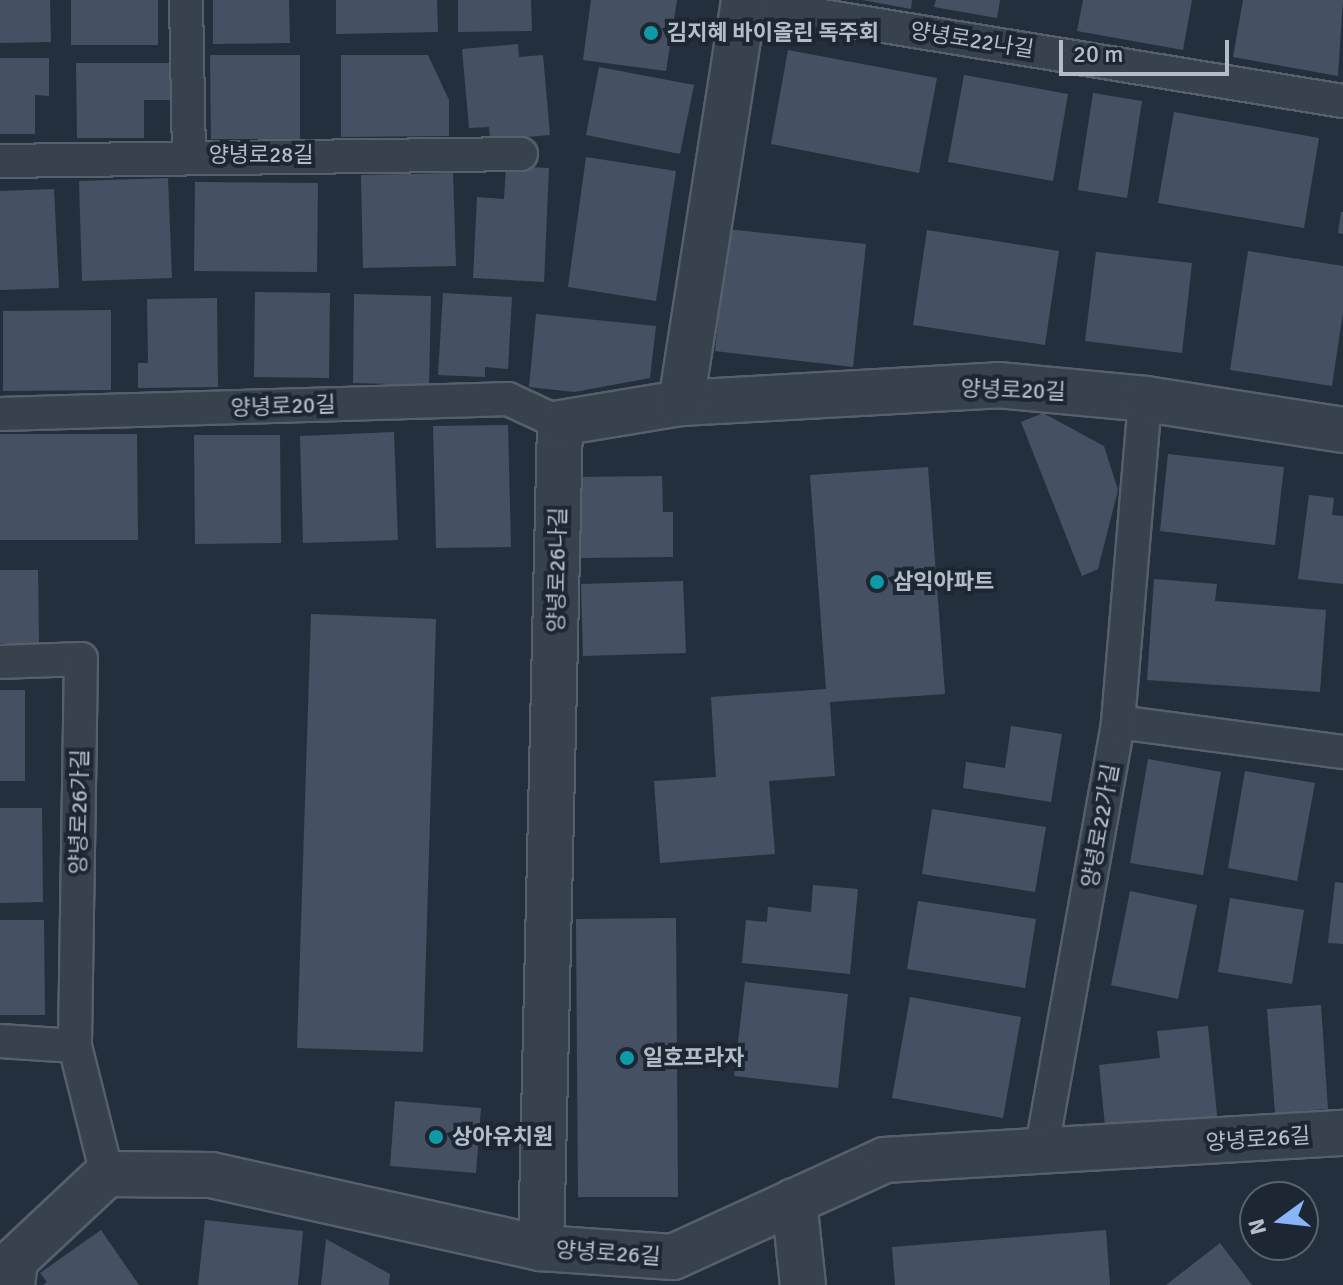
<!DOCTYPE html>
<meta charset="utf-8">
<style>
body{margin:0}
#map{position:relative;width:1343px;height:1285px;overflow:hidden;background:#242f3e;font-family:Signika,"Noto Sans KR",sans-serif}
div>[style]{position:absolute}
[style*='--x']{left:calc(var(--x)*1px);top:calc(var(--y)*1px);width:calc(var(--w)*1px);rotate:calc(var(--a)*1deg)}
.building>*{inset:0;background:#455162}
.roads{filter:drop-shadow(2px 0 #565f6c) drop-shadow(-2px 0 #565f6c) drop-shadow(0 2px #565f6c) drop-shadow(0 -2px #565f6c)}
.service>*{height:32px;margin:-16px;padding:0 16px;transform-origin:16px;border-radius:16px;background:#38414e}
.minor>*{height:44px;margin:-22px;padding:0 22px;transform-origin:22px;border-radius:22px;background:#38414e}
.dots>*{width:22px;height:22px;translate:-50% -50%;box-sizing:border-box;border:4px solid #1d2633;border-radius:50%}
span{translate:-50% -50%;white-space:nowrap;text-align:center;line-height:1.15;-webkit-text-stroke:8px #1d2633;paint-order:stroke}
.poi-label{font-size:22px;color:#b4bcc9;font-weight:700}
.left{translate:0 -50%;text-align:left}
.street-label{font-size:22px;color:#b4bcc9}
.north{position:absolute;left:1239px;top:1181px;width:80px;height:80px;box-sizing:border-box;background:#1d2633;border:2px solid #59626f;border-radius:50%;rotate:255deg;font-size:22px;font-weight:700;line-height:32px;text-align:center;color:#b4bcc9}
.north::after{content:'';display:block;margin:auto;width:28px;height:36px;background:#8ab4f8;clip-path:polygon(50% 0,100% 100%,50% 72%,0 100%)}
.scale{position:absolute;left:1059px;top:40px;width:170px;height:36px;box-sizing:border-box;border:4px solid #b4bcc9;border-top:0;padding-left:10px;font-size:24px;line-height:28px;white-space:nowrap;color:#b4bcc9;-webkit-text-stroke:6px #1d2633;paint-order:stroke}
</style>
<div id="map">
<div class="building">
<div style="clip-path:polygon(0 0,50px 0,51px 42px,0 43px)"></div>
<div style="clip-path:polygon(71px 0,158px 0,158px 45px,71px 45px)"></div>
<div style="clip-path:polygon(213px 0,289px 0,290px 43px,213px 44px)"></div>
<div style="clip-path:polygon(336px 0,437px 0,438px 32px,336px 34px)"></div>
<div style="clip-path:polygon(458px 0,531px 0,532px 31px,458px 32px)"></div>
<div style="clip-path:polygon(591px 0,677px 0,666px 71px,583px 60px)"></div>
<div style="clip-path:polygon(862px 0,912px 0,911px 9px)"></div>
<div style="clip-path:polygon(936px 0,1000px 0,997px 18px,934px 7px)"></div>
<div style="clip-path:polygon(1083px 0,1192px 0,1183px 50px,1077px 31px)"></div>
<div style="clip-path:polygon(1243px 0,1343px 0,1338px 76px,1233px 57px)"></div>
<div style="clip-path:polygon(518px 44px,519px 57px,543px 55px,550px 135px,490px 140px,489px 127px,469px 128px,462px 49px)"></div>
<div style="clip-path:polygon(788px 50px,937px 78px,919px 173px,771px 144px)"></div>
<div style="clip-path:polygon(210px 55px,300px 55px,300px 139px,211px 139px)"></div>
<div style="clip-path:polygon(341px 55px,428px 55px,449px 100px,449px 136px,341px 137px)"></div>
<div style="clip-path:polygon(0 58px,49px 58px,49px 96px,35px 95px,35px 134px,0 134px)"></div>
<div style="clip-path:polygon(76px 63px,171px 63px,171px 100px,144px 100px,144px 138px,77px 138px)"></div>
<div style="clip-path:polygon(599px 67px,694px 85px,680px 154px,586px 135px)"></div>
<div style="clip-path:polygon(964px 75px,1068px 94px,1053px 181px,948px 162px)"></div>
<div style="clip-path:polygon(1093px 93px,1142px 101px,1127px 198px,1078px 190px)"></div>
<div style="clip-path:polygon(1174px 112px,1319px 138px,1304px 228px,1158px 203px)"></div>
<div style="clip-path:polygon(586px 157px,676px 171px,656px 301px,568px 287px)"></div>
<div style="clip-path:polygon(506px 166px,549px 168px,544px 282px,473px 278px,477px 197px,504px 199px)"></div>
<div style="clip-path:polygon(453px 173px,456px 266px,363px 268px,361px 175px)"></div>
<div style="clip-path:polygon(168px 178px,172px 278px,82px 281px,79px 181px)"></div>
<div style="clip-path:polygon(195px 182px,318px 183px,317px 272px,194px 271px)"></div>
<div style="clip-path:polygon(54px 189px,59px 288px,0 290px,0 191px)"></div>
<div style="clip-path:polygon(1341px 212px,1343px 212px,1343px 234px,1338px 233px)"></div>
<div style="clip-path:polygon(728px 229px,866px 244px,853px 367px,715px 351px)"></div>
<div style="clip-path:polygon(927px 230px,1059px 251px,1045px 345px,913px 325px)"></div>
<div style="clip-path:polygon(1248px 251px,1343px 266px,1343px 312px,1332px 386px,1230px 370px)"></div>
<div style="clip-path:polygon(1096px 252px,1192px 263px,1182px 353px,1085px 341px)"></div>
<div style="clip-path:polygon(255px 292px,330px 293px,329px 378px,254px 377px)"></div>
<div style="clip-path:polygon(443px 293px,512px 297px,508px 369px,485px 367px,485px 377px,438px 375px)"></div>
<div style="clip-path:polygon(354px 294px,431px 296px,429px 385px,353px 383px)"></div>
<div style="clip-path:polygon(217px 298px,218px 387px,138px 388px,138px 363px,148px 363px,147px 299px)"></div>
<div style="clip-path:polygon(111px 310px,111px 390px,3px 391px,3px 311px)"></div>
<div style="clip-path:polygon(536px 314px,656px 326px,650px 378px,574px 392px,529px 387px)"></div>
<div style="clip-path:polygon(1043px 413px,1104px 446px,1118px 490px,1098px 569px,1082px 576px,1021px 422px)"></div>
<div style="clip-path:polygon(508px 425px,511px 547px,436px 548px,433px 426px)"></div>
<div style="clip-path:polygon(394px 432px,398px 540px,303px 543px,300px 436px)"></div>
<div style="clip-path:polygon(0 434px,137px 434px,138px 540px,0 540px)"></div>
<div style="clip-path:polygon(194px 435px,280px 435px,281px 543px,195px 544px)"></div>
<div style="clip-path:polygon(1168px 454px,1284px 467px,1275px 545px,1160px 531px)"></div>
<div style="clip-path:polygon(928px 467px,945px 694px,830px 702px,835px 776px,769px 781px,775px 854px,660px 863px,654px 781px,716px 777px,711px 697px,826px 689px,810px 475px)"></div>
<div style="clip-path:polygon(662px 476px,663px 512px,673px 512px,673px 557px,579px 558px,577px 477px)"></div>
<div style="clip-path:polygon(1309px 495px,1334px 498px,1332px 515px,1343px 516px,1343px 584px,1298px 579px)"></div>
<div style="clip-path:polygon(0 570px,38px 570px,39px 643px,0 643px)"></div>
<div style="clip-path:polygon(1154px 579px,1217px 584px,1215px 601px,1326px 610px,1320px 692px,1147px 680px)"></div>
<div style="clip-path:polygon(683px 581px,686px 653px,583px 656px,581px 584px)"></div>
<div style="clip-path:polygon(311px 614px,436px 619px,423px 1052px,297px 1048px)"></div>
<div style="clip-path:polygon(0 690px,25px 690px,25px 781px,0 781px)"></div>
<div style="clip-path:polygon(1011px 726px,1062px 734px,1051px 802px,963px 788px,966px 762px,1005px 768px)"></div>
<div style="clip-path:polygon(1148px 759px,1221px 772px,1203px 875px,1130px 863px)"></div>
<div style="clip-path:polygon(1245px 771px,1315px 783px,1297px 881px,1228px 868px)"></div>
<div style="clip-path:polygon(0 808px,42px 808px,43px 902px,0 903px)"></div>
<div style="clip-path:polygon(932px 809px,1046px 827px,1035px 892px,922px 874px)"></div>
<div style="clip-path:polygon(1335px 882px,1343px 883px,1343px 944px,1328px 943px)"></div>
<div style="clip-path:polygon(813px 885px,858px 889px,850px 974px,742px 963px,746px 920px,767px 922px,768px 907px,811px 912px)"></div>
<div style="clip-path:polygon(1130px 891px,1197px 905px,1178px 999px,1111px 985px)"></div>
<div style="clip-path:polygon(1230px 898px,1304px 910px,1292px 984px,1218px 972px)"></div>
<div style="clip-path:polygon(918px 901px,1036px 919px,1025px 988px,907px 969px)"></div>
<div style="clip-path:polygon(676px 918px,678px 1197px,578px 1197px,576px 919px)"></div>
<div style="clip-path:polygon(0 920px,44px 920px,45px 1015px,0 1015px)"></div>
<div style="clip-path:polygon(745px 982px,848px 994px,838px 1088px,734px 1076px)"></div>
<div style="clip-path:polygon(910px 997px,1021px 1017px,1003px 1118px,892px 1098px)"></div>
<div style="clip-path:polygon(1321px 1005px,1328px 1109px,1275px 1113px,1267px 1009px)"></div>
<div style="clip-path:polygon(1208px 1026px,1218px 1124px,1106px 1136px,1099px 1065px,1160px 1058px,1157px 1031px)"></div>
<div style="clip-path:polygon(395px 1101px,481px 1108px,476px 1173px,390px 1166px)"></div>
<div style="clip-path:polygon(205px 1220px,303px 1231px,298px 1285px,198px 1285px)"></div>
<div style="clip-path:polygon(101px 1230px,139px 1285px,43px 1285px,47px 1282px,40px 1273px)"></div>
<div style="clip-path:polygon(1106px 1230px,1110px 1285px,895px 1285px,892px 1247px)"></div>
<div style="clip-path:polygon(326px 1239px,390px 1274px,389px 1285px,321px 1285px)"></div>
<div style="clip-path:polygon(1220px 1243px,1252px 1285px,1166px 1285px)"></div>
</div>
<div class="roads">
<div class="service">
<div style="--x:186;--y:0;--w:156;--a:88.9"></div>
<div style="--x:743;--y:3;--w:608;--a:9.28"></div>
<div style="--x:0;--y:161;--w:521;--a:-0.77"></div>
<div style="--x:0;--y:414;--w:508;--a:-1.69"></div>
<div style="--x:508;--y:399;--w:57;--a:24.8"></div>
<div style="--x:0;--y:662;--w:81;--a:-2.1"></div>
<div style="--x:81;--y:659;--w:387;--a:90.9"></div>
<div style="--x:75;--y:1046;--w:132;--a:76"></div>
<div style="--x:1118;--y:722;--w:227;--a:7.6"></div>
<div style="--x:0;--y:1041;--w:75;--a:3.8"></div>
<div style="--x:1041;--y:1152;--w:437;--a:-79.8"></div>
<div style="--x:1118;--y:722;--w:324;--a:-85.2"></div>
</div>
<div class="minor">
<div style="--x:681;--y:403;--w:318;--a:-3.2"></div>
<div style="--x:998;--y:385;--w:148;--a:5.4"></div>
<div style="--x:1145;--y:399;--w:200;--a:8.9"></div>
<div style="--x:794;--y:1201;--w:84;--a:83.9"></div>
<div style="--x:541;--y:1248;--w:825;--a:-88.68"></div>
<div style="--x:560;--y:423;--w:123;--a:-9.4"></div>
<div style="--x:681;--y:403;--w:408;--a:-81.1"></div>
<div style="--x:12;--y:1285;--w:25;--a:-83"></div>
<div style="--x:15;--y:1260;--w:126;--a:-43.1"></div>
<div style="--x:107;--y:1174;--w:104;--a:0.6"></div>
<div style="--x:211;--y:1175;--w:338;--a:12.5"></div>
<div style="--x:541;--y:1248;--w:132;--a:3.9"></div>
<div style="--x:673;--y:1257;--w:233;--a:-24.6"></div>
<div style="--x:885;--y:1160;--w:459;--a:-3.4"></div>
</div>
</div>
<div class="dots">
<div style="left:651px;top:33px;background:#0f9aa8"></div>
<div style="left:877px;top:582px;background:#0f9aa8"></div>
<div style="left:627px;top:1058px;background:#0f9aa8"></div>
<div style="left:436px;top:1137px;background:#0f9aa8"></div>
</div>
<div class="poi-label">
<span class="left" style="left:667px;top:33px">김지혜 바이올린 독주회</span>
<span class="left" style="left:893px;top:582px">삼익아파트</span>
<span class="left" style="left:643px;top:1058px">일호프라자</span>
<span class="left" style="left:452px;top:1137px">상아유치원</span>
</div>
<div class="street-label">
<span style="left:972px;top:40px;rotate:9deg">양녕로22나길</span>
<span style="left:261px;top:155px">양녕로28길</span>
<span style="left:1013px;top:390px;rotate:2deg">양녕로20길</span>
<span style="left:283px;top:406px;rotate:-2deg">양녕로20길</span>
<span style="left:557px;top:570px;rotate:-89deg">양녕로26나길</span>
<span style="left:79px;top:812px;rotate:-89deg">양녕로26가길</span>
<span style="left:1100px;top:826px;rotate:-80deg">양녕로22가길</span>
<span style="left:1258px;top:1139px;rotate:-4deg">양녕로26길</span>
<span style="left:608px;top:1253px;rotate:4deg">양녕로26길</span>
</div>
<div class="north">N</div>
<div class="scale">20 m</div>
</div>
